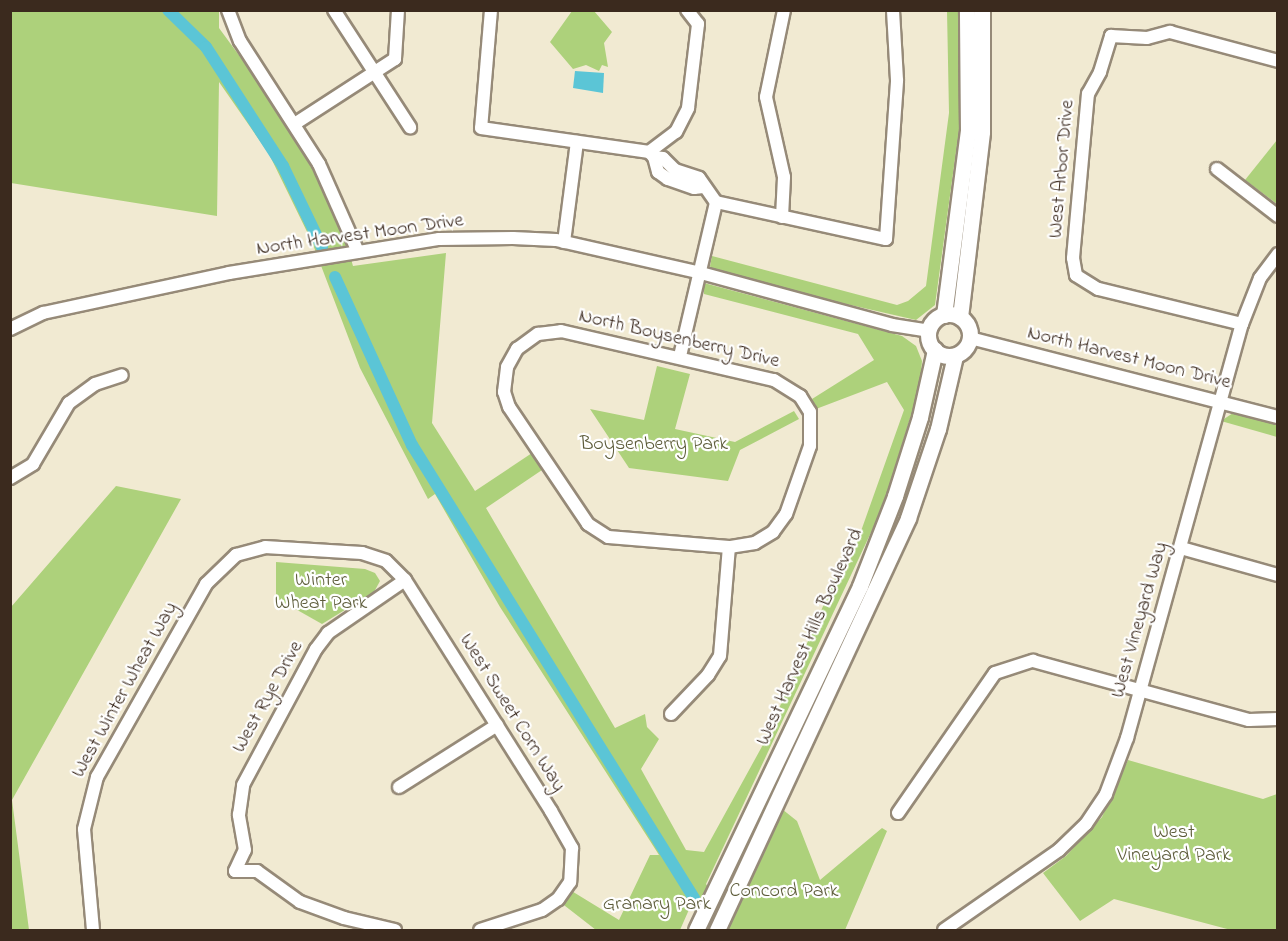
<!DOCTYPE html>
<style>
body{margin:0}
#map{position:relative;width:1288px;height:941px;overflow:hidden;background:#f1ead2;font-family:"Indie Flower",sans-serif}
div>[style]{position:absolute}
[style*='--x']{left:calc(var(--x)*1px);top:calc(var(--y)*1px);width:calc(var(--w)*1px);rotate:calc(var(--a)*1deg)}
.green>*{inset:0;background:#add17b}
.water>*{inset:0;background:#5bc5d6}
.canal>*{height:12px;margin:-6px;padding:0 6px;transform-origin:6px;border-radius:6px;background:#5bc5d6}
.roads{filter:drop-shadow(2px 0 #968a78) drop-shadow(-2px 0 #968a78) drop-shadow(0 2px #968a78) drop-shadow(0 -2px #968a78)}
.minor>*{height:12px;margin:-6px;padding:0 6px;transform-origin:6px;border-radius:6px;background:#fff}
.tertiary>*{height:15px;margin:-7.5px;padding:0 7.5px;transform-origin:7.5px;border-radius:7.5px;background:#fff}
.tertiary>.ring{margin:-7.5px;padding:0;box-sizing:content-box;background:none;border:15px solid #fff;border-radius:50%}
span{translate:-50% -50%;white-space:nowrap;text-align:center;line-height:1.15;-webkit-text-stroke:4.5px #fff;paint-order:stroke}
.street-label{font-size:20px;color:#3b2a1e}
.park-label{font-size:20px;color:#5d5c3a}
.frame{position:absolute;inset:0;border:12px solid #3b2a1e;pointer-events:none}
</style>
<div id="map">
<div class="green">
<div style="clip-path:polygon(10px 11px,219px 11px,219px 28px,279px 110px,339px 217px,353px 266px,446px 253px,432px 423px,475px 491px,532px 453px,542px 470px,486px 508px,615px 728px,645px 714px,647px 727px,659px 739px,641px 769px,686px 850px,704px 852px,765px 741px,836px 576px,844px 573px,855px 548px,904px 410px,887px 382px,816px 409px,812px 399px,874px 360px,858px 334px,704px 294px,704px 283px,902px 336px,916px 346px,922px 361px,920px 386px,882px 509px,706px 884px,729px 918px,782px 809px,797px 821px,820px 880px,882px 828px,887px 831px,845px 930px,706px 930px,691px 905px,680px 930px,596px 930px,560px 902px,570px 890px,619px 920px,650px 855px,659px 855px,500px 607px,435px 494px,428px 499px,360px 368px,312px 242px,269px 154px,219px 82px,217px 216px,11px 183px)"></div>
<div style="clip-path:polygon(572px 11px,594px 11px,612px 32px,604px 43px,608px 67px,602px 65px,599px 71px,586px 65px,573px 69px,550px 42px)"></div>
<div style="clip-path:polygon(947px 11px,961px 11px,962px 108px,935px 305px,916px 320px,715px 274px,710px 266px,712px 256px,897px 305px,908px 301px,926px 286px,949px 113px)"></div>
<div style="clip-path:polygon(1277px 140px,1277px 204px,1245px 180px)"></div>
<div style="clip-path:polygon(657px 366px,690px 374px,675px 429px,735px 442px,794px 411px,799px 419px,740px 450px,728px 481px,629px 468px,590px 409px,644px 420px)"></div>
<div style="clip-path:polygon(1233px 413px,1277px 424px,1277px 437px,1221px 421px)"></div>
<div style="clip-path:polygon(116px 486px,181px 499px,12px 800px,29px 930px,11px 930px,11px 607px)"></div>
<div style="clip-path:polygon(276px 562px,365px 569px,375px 573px,380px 581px,374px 592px,322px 624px,276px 598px)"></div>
<div style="clip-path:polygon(1128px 760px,1263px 799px,1277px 794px,1277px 930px,1231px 930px,1114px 899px,1080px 921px,1043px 873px,1066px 856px,1102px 817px)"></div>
</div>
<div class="water">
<div style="clip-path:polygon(575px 71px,604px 73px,603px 93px,573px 88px)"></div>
</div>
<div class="canal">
<div style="--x:168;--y:10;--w:53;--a:44.2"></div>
<div style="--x:206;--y:47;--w:142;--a:57.1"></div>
<div style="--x:283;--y:166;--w:90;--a:64.3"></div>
<div style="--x:335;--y:277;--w:185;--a:65.4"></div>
<div style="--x:412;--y:445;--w:534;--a:58.1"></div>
</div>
<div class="roads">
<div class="minor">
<div style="--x:228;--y:10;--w:33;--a:69"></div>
<div style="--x:240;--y:41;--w:146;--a:57.3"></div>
<div style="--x:319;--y:164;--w:96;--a:66.1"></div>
<div style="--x:334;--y:10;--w:140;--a:57"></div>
<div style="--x:491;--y:10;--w:118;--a:94.8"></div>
<div style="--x:481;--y:128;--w:170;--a:8.1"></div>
<div style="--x:649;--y:152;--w:7;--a:45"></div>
<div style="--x:296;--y:123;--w:118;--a:-32.9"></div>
<div style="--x:395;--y:59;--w:49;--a:-86.5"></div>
<div style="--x:649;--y:152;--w:34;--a:-37"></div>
<div style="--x:676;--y:132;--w:27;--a:-63"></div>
<div style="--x:688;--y:108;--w:85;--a:-83.2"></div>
<div style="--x:698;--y:24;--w:18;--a:-128"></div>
<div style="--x:1217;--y:169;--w:77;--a:37.6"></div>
<div style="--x:703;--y:187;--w:9;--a:174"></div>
<div style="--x:694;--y:188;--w:28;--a:-161"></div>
<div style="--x:668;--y:179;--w:12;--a:-145"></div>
<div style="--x:658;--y:172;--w:16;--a:-105"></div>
<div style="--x:654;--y:157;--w:9;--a:6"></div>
<div style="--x:663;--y:158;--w:17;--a:45"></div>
<div style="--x:675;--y:170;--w:25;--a:18"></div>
<div style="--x:699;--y:178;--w:29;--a:55"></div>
<div style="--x:716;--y:202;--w:174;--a:12.3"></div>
<div style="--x:886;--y:239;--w:159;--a:-86"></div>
<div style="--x:897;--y:80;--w:70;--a:-93.3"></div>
<div style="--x:782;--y:217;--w:40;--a:-87.1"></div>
<div style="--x:784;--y:177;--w:82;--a:-102.7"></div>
<div style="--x:766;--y:97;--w:89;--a:-78.3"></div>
<div style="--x:564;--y:242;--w:101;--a:-82.6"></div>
<div style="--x:1242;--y:324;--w:148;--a:-166.3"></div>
<div style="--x:1098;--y:289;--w:26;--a:-148"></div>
<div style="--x:1076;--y:275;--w:17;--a:-100"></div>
<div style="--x:1073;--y:258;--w:165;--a:-84.8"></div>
<div style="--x:1088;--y:94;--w:25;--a:-61"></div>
<div style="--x:1100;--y:72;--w:38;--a:-73"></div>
<div style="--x:1111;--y:36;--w:36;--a:3"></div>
<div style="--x:1147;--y:38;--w:24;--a:-15"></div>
<div style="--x:1170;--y:32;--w:112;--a:15"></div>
<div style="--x:10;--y:329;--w:37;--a:-26"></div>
<div style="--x:43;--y:313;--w:190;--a:-12.1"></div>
<div style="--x:229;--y:273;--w:213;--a:-9.2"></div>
<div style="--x:439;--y:239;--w:74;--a:-0.8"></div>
<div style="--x:513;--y:238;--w:43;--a:2.7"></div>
<div style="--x:556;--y:240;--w:149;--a:12.8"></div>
<div style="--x:701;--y:273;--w:198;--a:15.2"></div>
<div style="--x:892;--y:325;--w:37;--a:9"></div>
<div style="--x:561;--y:331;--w:219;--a:13"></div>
<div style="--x:774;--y:380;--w:31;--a:32"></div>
<div style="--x:800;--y:396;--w:19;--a:58"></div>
<div style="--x:810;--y:412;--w:34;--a:90"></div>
<div style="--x:810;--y:446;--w:72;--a:109.4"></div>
<div style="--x:786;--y:514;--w:22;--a:126"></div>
<div style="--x:773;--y:532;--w:21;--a:149"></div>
<div style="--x:755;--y:543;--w:26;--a:171"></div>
<div style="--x:729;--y:547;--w:121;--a:-175.3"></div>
<div style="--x:608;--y:537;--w:24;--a:-147"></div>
<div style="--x:588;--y:524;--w:141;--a:-124"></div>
<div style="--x:509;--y:407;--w:16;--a:-108"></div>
<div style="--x:504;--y:392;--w:25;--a:-83"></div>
<div style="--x:507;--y:367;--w:21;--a:-61"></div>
<div style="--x:517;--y:349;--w:26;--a:-36"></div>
<div style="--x:538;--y:334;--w:23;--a:-7"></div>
<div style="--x:970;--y:338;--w:318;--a:14.4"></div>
<div style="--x:680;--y:356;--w:158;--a:-76.8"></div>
<div style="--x:10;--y:478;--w:27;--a:-31"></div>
<div style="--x:33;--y:464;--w:71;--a:-59.5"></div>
<div style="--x:69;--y:403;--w:32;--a:-36"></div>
<div style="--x:95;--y:384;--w:28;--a:-18"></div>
<div style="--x:1181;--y:548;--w:101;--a:15.6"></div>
<div style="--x:671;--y:714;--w:54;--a:-46.5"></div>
<div style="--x:708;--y:675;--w:22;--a:-58"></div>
<div style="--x:720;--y:656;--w:109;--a:-85.3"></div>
<div style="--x:399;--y:787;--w:116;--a:-32.3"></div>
<div style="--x:898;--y:813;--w:170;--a:-55.3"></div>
<div style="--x:995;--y:673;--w:40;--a:-18"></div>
<div style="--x:1033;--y:661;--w:224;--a:15.3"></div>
<div style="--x:1249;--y:720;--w:29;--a:-2"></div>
<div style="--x:93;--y:930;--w:101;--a:-95.1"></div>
<div style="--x:84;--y:829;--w:54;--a:-76"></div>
<div style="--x:97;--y:777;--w:222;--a:-60.5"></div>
<div style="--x:206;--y:584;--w:42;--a:-44"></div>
<div style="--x:236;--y:555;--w:30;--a:-15"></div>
<div style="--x:265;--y:547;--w:97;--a:3.5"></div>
<div style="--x:362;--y:553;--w:25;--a:18"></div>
<div style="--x:386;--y:561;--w:27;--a:45"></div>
<div style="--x:405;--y:580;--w:273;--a:57.7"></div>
<div style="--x:551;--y:811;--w:43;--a:60.4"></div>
<div style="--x:572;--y:848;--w:34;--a:93"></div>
<div style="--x:570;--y:882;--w:21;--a:125"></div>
<div style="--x:558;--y:899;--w:19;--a:145"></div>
<div style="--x:542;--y:910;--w:65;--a:162.1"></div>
<div style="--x:395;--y:930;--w:52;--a:-166.8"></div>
<div style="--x:344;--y:918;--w:47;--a:-160"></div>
<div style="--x:300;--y:902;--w:53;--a:-144.2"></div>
<div style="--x:257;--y:871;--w:22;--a:180"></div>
<div style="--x:235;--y:871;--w:23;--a:-65"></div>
<div style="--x:245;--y:850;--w:36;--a:-100"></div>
<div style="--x:239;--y:815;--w:30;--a:-82"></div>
<div style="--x:243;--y:785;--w:154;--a:-61.8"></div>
<div style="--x:316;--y:649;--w:20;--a:-53"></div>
<div style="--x:328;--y:633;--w:93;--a:-34.5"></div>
<div style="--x:944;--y:930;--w:140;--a:-34.8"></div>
<div style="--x:1059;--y:850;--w:37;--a:-44"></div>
<div style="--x:1086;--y:824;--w:36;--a:-56"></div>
<div style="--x:1106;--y:794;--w:60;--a:-69.4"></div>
<div style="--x:1127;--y:738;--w:430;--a:-74.5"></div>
<div style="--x:1242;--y:324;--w:49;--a:-68.6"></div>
<div style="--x:1260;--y:278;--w:30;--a:-53"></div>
</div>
<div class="tertiary">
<div class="ring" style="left:928px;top:314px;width:27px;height:27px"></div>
<div style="--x:944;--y:315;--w:186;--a:-82.6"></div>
<div style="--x:968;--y:131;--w:121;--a:-90.5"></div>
<div style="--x:960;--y:317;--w:186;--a:-83.2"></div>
<div style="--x:982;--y:132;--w:122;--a:-90"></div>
<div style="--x:696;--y:930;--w:381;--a:-64.5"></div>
<div style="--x:860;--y:586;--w:97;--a:-68.7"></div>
<div style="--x:895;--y:496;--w:83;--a:-72.4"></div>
<div style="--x:920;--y:417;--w:69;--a:-77.4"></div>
<div style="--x:717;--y:930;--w:454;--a:-65.1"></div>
<div style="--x:908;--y:518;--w:94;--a:-71.4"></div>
<div style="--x:938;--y:429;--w:75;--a:-76.9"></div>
</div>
</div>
<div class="street-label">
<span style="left:1062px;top:169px;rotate:-85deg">West Arbor Drive</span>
<span style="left:360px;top:235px;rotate:-8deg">North Harvest Moon Drive</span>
<span style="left:679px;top:339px;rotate:13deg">North Boysenberry Drive</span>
<span style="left:1129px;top:358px;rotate:14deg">North Harvest Moon Drive</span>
<span style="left:1140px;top:620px;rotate:-74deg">West Vineyard Way</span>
<span style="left:810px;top:637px;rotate:-66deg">West Harvest Hills Boulevard</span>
<span style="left:125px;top:690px;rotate:-61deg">West Winter Wheat Way</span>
<span style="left:268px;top:697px;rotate:-61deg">West Rye Drive</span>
<span style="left:512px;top:713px;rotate:58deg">West Sweet Corn Way</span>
</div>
<div class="park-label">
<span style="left:654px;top:444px">Boysenberry Park</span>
<span style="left:321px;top:592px">Winter<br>Wheat Park</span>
<span style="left:1174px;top:844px">West<br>Vineyard Park</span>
<span style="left:784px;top:891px">Concord Park</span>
<span style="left:657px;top:904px">Granary Park</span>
</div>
<div class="frame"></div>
</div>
